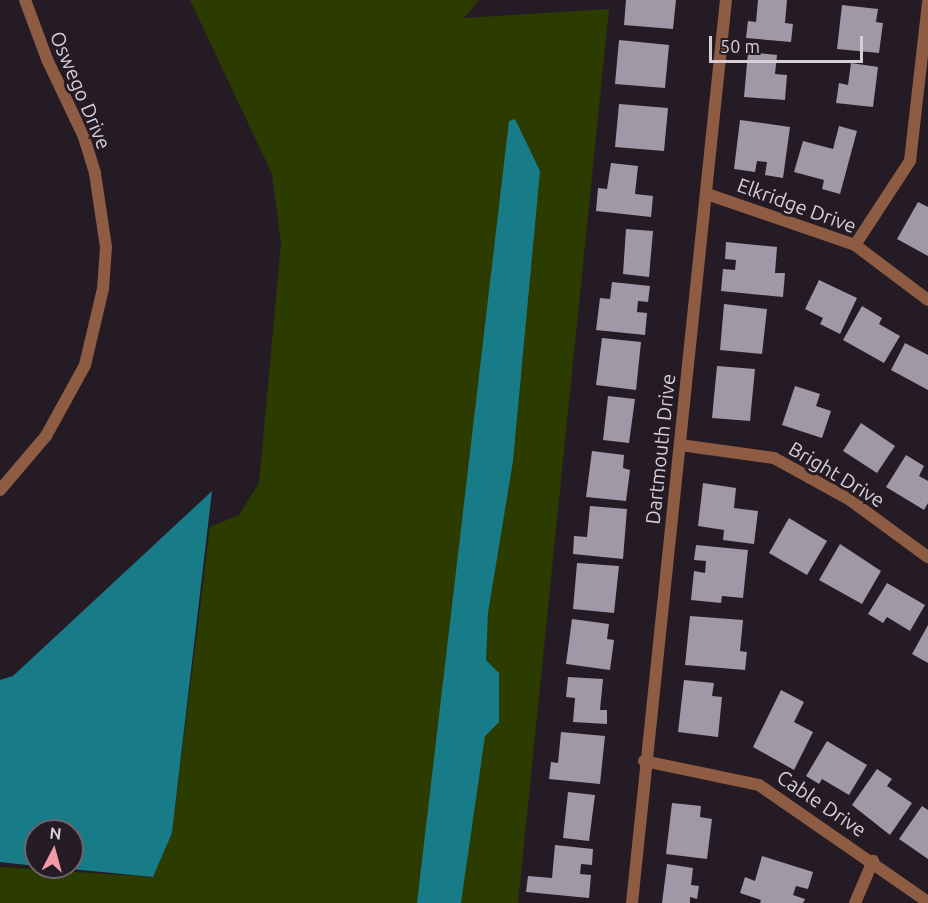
<!DOCTYPE html>
<style>
body{margin:0}
#map{position:relative;width:928px;height:903px;overflow:hidden;background:#251b25;font-family:Ubuntu,sans-serif}
div>[style]{position:absolute}
[style*='--x']{left:calc(var(--x)*1px);top:calc(var(--y)*1px);width:calc(var(--w)*1px);rotate:calc(var(--a)*1deg)}
.green>*{inset:0;background:#2c3b00}
.water>*{inset:0;background:#187b88}
.building>*{inset:0;background:#a098a7}
.street>*{height:12px;margin:-6px;padding:0 6px;transform-origin:6px;border-radius:6px;background:#8d5c42}
span{translate:-50% -50%;white-space:nowrap;text-align:center;line-height:1.15;-webkit-text-stroke:6px #251b25;paint-order:stroke}
.street-label{font-size:20px;color:#d6cfd6}
.north{position:absolute;left:24px;top:819px;width:60px;height:60px;box-sizing:border-box;background:#251b25;border:2px solid #6c636c;border-radius:50%;rotate:6deg;font-size:16px;font-weight:700;line-height:24px;text-align:center;color:#d6cfd6}
.north::after{content:'';display:block;margin:auto;width:21px;height:27px;background:#f39aa9;clip-path:polygon(50% 0,100% 100%,50% 72%,0 100%)}
.scale{position:absolute;left:709px;top:36px;width:154px;height:27px;box-sizing:border-box;border:3px solid #d6cfd6;border-top:0;padding-left:8px;font-size:18px;line-height:21px;white-space:nowrap;color:#d6cfd6;-webkit-text-stroke:4px #251b25;paint-order:stroke}
</style>
<div id="map">
<div class="green">
<div style="clip-path:polygon(190px 0,479px 0,464px 18px,609px 9px,518px 903px,0 903px,0 867px,153px 877px,172px 833px,210px 527px,239px 515px,259px 483px,281px 243px,272px 174px)"></div>
</div>
<div class="water">
<div style="clip-path:polygon(515px 119px,540px 171px,513px 461px,488px 613px,486px 660px,499px 673px,499px 722px,485px 736px,461px 903px,417px 903px,509px 121px)"></div>
<div style="clip-path:polygon(212px 491px,172px 833px,153px 877px,51px 867px,72px 867px,72px 831px,36px 831px,36px 866px,0 862px,0 680px,13px 676px)"></div>
</div>
<div class="building">
<div style="clip-path:polygon(626px 0,676px 0,673px 29px,624px 25px)"></div>
<div style="clip-path:polygon(758px 0,787px 0,785px 23px,793px 24px,791px 42px,746px 38px,748px 21px,756px 22px)"></div>
<div style="clip-path:polygon(842px 5px,878px 9px,876px 22px,883px 23px,879px 53px,837px 49px)"></div>
<div style="clip-path:polygon(619px 40px,669px 45px,665px 88px,615px 84px)"></div>
<div style="clip-path:polygon(748px 52px,777px 55px,775px 74px,787px 75px,785px 100px,744px 97px)"></div>
<div style="clip-path:polygon(851px 63px,878px 67px,873px 107px,836px 103px,839px 83px,848px 85px)"></div>
<div style="clip-path:polygon(619px 104px,668px 108px,664px 151px,615px 147px)"></div>
<div style="clip-path:polygon(740px 120px,790px 127px,783px 178px,765px 175px,767px 162px,757px 161px,755px 172px,734px 169px)"></div>
<div style="clip-path:polygon(839px 126px,857px 131px,840px 194px,822px 189px,824px 180px,794px 172px,803px 141px,833px 149px)"></div>
<div style="clip-path:polygon(611px 163px,638px 166px,635px 194px,653px 196px,651px 217px,596px 211px,598px 188px,607px 189px)"></div>
<div style="clip-path:polygon(918px 202px,928px 207px,928px 256px,897px 239px)"></div>
<div style="clip-path:polygon(626px 229px,653px 231px,649px 277px,623px 274px)"></div>
<div style="clip-path:polygon(726px 242px,777px 247px,775px 273px,785px 273px,783px 297px,721px 291px,723px 269px,735px 270px,736px 260px,725px 259px)"></div>
<div style="clip-path:polygon(819px 280px,857px 298px,840px 334px,820px 324px,823px 318px,805px 309px)"></div>
<div style="clip-path:polygon(612px 282px,650px 286px,648px 302px,638px 301px,637px 312px,647px 313px,645px 335px,596px 330px,600px 298px,610px 299px)"></div>
<div style="clip-path:polygon(724px 304px,767px 309px,762px 354px,720px 350px)"></div>
<div style="clip-path:polygon(862px 306px,882px 318px,879px 324px,900px 336px,884px 363px,843px 340px)"></div>
<div style="clip-path:polygon(602px 338px,641px 342px,636px 390px,596px 385px)"></div>
<div style="clip-path:polygon(905px 343px,928px 355px,928px 390px,891px 370px)"></div>
<div style="clip-path:polygon(717px 366px,755px 369px,750px 421px,712px 418px)"></div>
<div style="clip-path:polygon(795px 386px,820px 394px,816px 406px,831px 411px,822px 438px,782px 425px)"></div>
<div style="clip-path:polygon(608px 396px,635px 399px,629px 443px,603px 440px)"></div>
<div style="clip-path:polygon(861px 423px,895px 446px,877px 473px,843px 451px)"></div>
<div style="clip-path:polygon(592px 451px,624px 455px,623px 468px,630px 470px,626px 501px,586px 497px)"></div>
<div style="clip-path:polygon(906px 455px,924px 466px,919px 476px,928px 481px,928px 503px,924px 510px,886px 487px)"></div>
<div style="clip-path:polygon(703px 483px,736px 488px,734px 508px,758px 511px,754px 544px,723px 540px,724px 530px,698px 526px)"></div>
<div style="clip-path:polygon(590px 506px,627px 509px,623px 559px,573px 554px,574px 536px,587px 537px)"></div>
<div style="clip-path:polygon(789px 518px,827px 541px,807px 575px,769px 553px)"></div>
<div style="clip-path:polygon(840px 544px,881px 571px,862px 604px,819px 580px)"></div>
<div style="clip-path:polygon(696px 545px,748px 550px,743px 598px,722px 596px,721px 603px,691px 600px,694px 571px,705px 573px,706px 561px,694px 560px)"></div>
<div style="clip-path:polygon(577px 563px,619px 566px,614px 613px,573px 609px)"></div>
<div style="clip-path:polygon(887px 583px,925px 605px,910px 631px,887px 617px,883px 623px,868px 614px)"></div>
<div style="clip-path:polygon(690px 616px,743px 620px,740px 651px,747px 652px,745px 670px,685px 665px)"></div>
<div style="clip-path:polygon(572px 619px,609px 624px,607px 639px,614px 640px,610px 670px,566px 664px)"></div>
<div style="clip-path:polygon(928px 625px,928px 663px,912px 654px)"></div>
<div style="clip-path:polygon(568px 677px,603px 679px,600px 710px,607px 710px,607px 724px,573px 722px,575px 698px,566px 697px)"></div>
<div style="clip-path:polygon(684px 680px,714px 683px,712px 696px,722px 697px,718px 737px,678px 732px)"></div>
<div style="clip-path:polygon(781px 690px,804px 702px,794px 722px,813px 732px,794px 770px,753px 747px)"></div>
<div style="clip-path:polygon(561px 732px,605px 736px,600px 784px,549px 779px,551px 762px,558px 763px)"></div>
<div style="clip-path:polygon(827px 741px,867px 765px,849px 795px,822px 779px,819px 784px,806px 776px)"></div>
<div style="clip-path:polygon(877px 769px,892px 779px,887px 786px,912px 803px,890px 835px,852px 805px)"></div>
<div style="clip-path:polygon(568px 792px,595px 795px,589px 841px,563px 838px)"></div>
<div style="clip-path:polygon(672px 803px,701px 806px,700px 817px,712px 819px,707px 859px,666px 854px)"></div>
<div style="clip-path:polygon(922px 806px,928px 810px,928px 859px,899px 839px)"></div>
<div style="clip-path:polygon(555px 845px,593px 849px,592px 865px,581px 864px,580px 874px,591px 875px,589px 898px,526px 892px,528px 876px,552px 878px)"></div>
<div style="clip-path:polygon(762px 856px,813px 872px,808px 889px,796px 886px,793px 895px,805px 899px,803px 903px,760px 903px,761px 900px,740px 893px,745px 877px,755px 881px)"></div>
<div style="clip-path:polygon(667px 864px,693px 868px,691px 885px,699px 886px,697px 899px,690px 897px,690px 903px,662px 903px)"></div>
</div>
<div class="street">
<div style="--x:707;--y:194;--w:157;--a:19"></div>
<div style="--x:855;--y:245;--w:91;--a:37"></div>
<div style="--x:855;--y:245;--w:100;--a:-56.8"></div>
<div style="--x:910;--y:161;--w:160;--a:-83.5"></div>
<div style="--x:680;--y:445;--w:95;--a:7.9"></div>
<div style="--x:774;--y:458;--w:87;--a:28.9"></div>
<div style="--x:850;--y:500;--w:97;--a:36.2"></div>
<div style="--x:0;--y:490;--w:71;--a:-49.6"></div>
<div style="--x:46;--y:436;--w:81;--a:-61.2"></div>
<div style="--x:85;--y:365;--w:78;--a:-76.7"></div>
<div style="--x:103;--y:289;--w:42;--a:-85.9"></div>
<div style="--x:106;--y:247;--w:75;--a:-98.5"></div>
<div style="--x:95;--y:173;--w:38;--a:-107"></div>
<div style="--x:84;--y:137;--w:86;--a:-115.4"></div>
<div style="--x:47;--y:59;--w:63;--a:-110.4"></div>
<div style="--x:644;--y:761;--w:117;--a:11.8"></div>
<div style="--x:759;--y:785;--w:206;--a:34.7"></div>
<div style="--x:632;--y:903;--w:908;--a:-84.06"></div>
<div style="--x:855;--y:903;--w:46;--a:-66.8"></div>
</div>
<div class="street-label">
<span style="left:81px;top:90px;rotate:67deg">Oswego Drive</span>
<span style="left:797px;top:205px;rotate:20deg">Elkridge Drive</span>
<span style="left:660px;top:449px;rotate:-84deg">Dartmouth Drive</span>
<span style="left:837px;top:474px;rotate:31deg">Bright Drive</span>
<span style="left:822px;top:803px;rotate:34deg">Cable Drive</span>
</div>
<div class="north">N</div>
<div class="scale">50 m</div>
</div>
